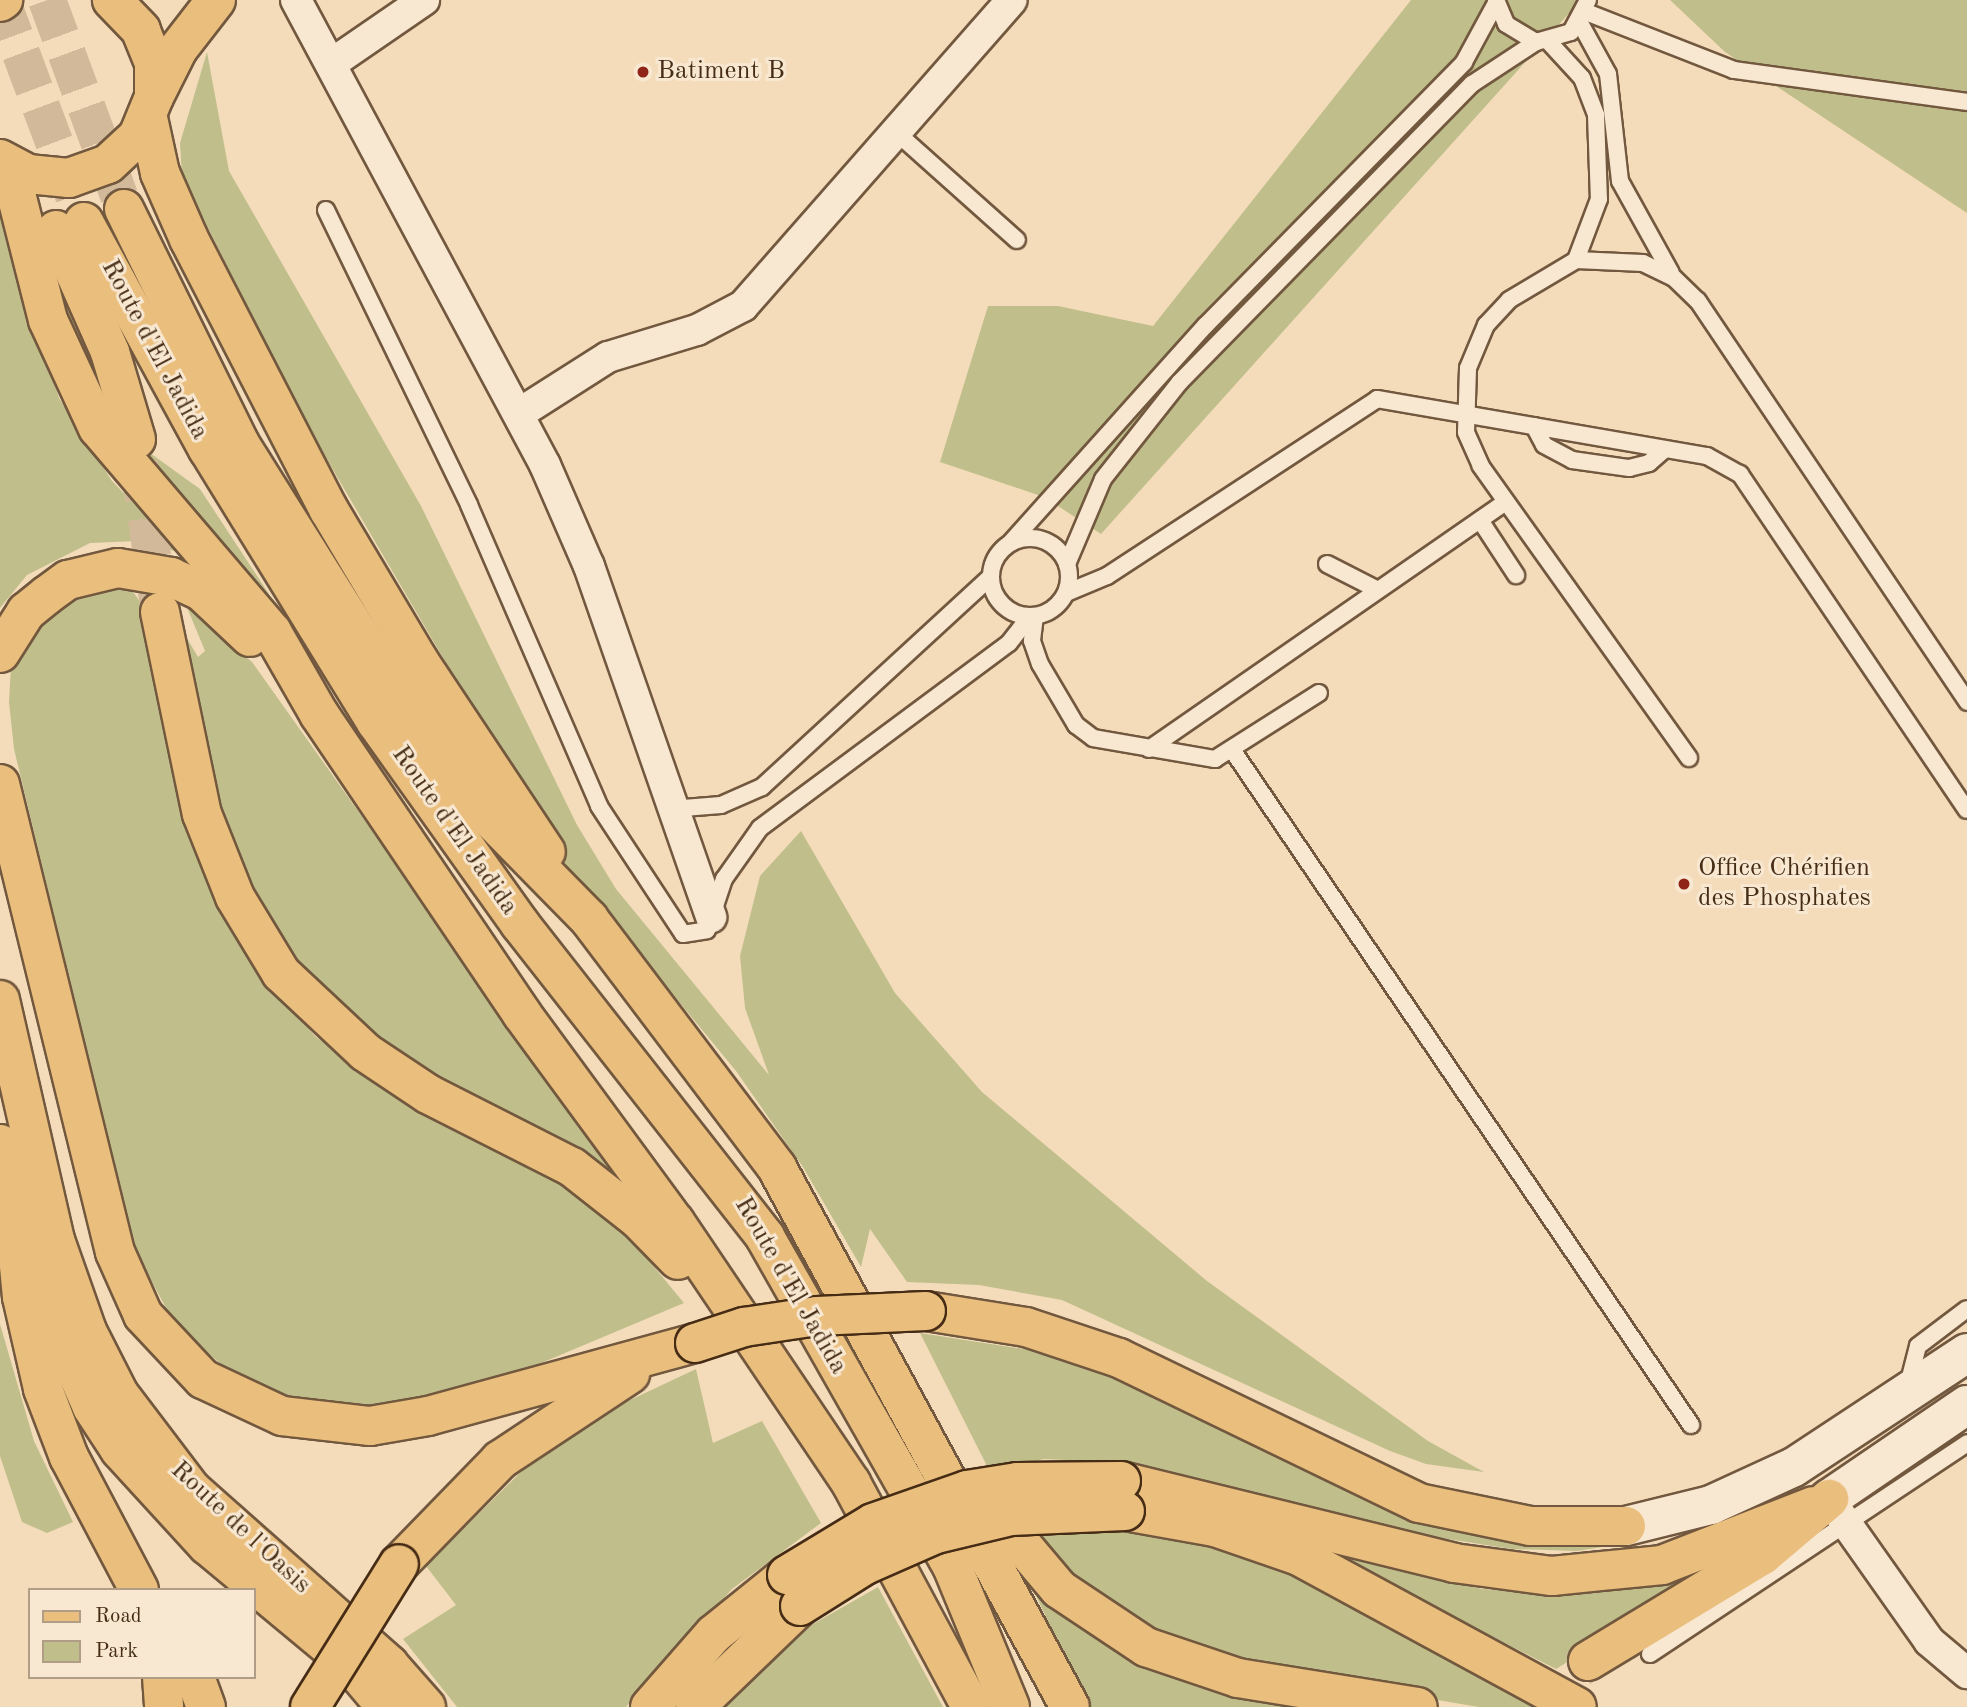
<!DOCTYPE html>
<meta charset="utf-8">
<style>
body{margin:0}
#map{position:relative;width:1967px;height:1707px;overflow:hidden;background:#f4dcba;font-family:"Old Standard TT",serif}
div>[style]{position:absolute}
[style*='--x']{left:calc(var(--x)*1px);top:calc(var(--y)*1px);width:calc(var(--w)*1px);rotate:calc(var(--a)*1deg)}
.green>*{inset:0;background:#c0bf8c}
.highway-tunnel>*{height:38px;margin-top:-19px;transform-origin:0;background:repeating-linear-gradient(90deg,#d1b999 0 38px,transparent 0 57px)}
.roads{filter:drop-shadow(2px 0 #72583e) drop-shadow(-2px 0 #72583e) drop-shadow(0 2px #72583e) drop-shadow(0 -2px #72583e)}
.lane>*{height:16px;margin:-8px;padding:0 8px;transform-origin:8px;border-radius:8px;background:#f8e8d2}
.lane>.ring{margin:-8px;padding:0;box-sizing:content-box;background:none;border:16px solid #f8e8d2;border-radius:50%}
.street>*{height:30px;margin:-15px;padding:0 15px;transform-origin:15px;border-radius:15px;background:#f8e8d2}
.secondary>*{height:38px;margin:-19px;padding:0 19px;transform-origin:19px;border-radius:19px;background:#f8e8d2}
.primary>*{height:38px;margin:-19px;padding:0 19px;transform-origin:19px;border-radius:19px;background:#eabe7d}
.highway>*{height:38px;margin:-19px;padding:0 19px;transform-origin:19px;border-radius:19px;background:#eabe7d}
.bridges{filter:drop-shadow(2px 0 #462c15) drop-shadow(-2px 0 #462c15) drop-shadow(0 2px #462c15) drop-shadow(0 -2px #462c15)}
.primary-bridge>*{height:38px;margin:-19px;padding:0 19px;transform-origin:19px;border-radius:19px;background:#eabe7d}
.highway-bridge>*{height:38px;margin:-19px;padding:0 19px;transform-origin:19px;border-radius:19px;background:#eabe7d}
.dots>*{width:19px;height:19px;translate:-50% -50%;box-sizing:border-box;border:4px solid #f8e8d2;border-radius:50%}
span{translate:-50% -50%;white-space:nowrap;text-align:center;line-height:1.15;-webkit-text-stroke:6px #f8e8d2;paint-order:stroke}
.poi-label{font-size:26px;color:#462c15}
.left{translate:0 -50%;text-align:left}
.street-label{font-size:26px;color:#462c15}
.legend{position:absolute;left:28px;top:1588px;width:228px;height:91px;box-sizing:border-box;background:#f8e8d2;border:2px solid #b19d86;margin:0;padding:9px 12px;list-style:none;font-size:21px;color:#462c15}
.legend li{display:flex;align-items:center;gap:14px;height:35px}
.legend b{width:35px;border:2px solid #b19d86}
</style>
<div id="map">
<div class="green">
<div style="clip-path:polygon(1411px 0,1581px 0,1101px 534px,1044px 497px,940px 462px,988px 306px,1058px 306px,1153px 326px)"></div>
<div style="clip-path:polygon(1670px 0,1967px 0,1967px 213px,1725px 52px)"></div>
<div style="clip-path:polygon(207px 52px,229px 171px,421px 506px,577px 825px,616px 889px,769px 1075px,745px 1008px,740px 956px,760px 876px,801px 831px,895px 993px,982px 1092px,1207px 1281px,1428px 1441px,1484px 1472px,1426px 1464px,1390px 1451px,1062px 1300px,979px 1285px,907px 1282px,870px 1229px,861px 1267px,803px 1167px,736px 1071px,559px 856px,315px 439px,182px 177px,180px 143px)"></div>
<div style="clip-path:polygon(0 212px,59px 398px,112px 481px,182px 553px,137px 541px,90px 543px,27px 575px,0 608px)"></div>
<div style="clip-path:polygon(60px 270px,143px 448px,200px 489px,282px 614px,116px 440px,47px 272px)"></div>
<div style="clip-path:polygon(128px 585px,144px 607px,218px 903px,272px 989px,316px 1037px,404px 1100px,542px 1168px,607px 1210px,684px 1303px,470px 1393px,382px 1411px,292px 1403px,237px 1379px,173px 1321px,134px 1248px,14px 749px,9px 702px,11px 666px,47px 606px,61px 596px)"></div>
<div style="clip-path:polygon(186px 605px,252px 662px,614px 1171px,493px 1113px,341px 1016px,270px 933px,222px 822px,178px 623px,198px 657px,205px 651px)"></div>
<div style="clip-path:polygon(0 1324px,34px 1441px,73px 1522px,47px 1533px,22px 1522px,0 1456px)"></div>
<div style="clip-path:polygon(920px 1333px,1075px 1357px,1392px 1510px,1646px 1540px,1577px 1551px,1512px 1549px,1429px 1536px,1111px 1462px,1044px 1459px,990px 1472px)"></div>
<div style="clip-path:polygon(696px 1369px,713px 1443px,762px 1421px,821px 1523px,732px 1589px,626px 1707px,457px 1707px,403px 1639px,456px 1605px,426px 1566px,529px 1464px,609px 1410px)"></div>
<div style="clip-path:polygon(1104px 1529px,1170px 1532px,1279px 1562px,1548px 1707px,1479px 1707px,1300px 1677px,1164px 1638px,1075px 1577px,1039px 1536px)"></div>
<div style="clip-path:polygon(1323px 1550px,1482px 1589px,1548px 1593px,1746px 1553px,1556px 1669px)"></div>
<div style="clip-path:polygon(878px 1587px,943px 1707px,714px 1707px,785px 1640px)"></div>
<div style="clip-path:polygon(1032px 1587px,1351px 1707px,1088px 1707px)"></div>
</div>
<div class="highway-tunnel">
<div style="--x:1;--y:0;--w:237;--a:69.5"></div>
<div style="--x:47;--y:0;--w:223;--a:69.8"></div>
<div style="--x:139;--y:462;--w:146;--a:82.1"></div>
<div style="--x:1535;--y:1707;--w:70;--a:-41"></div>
</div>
<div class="roads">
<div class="lane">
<div style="--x:1496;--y:0;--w:26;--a:67"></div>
<div style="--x:1506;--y:24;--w:35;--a:31"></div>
<div style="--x:1536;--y:42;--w:36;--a:-16"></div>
<div style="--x:1571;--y:32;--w:36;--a:-62"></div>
<div style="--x:1586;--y:12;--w:159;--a:21.4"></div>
<div style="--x:1734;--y:70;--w:235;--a:7.8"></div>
<div style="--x:1580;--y:23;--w:58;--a:61.2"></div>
<div style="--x:1608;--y:74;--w:108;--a:83.6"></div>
<div style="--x:1620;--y:181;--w:105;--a:61"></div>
<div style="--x:1548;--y:41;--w:50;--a:47.4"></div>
<div style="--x:1582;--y:78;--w:40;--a:69"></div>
<div style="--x:1596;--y:115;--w:84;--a:88"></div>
<div style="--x:1599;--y:199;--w:65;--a:110.7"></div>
<div style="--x:896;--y:132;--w:162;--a:41.8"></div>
<div style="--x:326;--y:210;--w:328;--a:64.1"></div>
<div style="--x:469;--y:505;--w:328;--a:66.6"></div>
<div style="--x:599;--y:806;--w:153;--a:56.7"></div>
<div style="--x:683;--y:934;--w:24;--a:-9"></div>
<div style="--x:707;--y:930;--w:54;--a:-71.6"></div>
<div style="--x:724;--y:879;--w:62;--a:-54.8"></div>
<div style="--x:760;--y:828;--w:310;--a:-36.6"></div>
<div style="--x:1009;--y:643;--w:33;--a:-52"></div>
<div style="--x:1534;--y:426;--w:21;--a:62"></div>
<div style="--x:1544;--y:445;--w:32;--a:28"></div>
<div style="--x:1572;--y:460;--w:58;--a:8"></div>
<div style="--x:1629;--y:468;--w:21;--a:-14"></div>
<div style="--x:1649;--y:463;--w:21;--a:-41"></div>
<div style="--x:1480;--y:520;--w:66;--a:56.8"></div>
<div class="ring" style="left:991px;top:538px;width:62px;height:62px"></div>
<div style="--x:1011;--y:542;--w:292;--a:-48.1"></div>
<div style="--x:1206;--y:325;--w:368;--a:-45.5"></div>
<div style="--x:1464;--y:62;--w:67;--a:-61.5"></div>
<div style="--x:1067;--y:564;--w:92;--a:-67"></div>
<div style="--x:1103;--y:479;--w:124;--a:-51.6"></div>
<div style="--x:1180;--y:382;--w:417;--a:-45.6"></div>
<div style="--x:1472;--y:84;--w:77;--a:-33.3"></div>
<div style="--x:1327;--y:564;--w:57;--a:27"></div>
<div style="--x:1066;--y:593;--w:44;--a:-22.5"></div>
<div style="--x:1107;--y:576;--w:323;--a:-33.2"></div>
<div style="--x:1377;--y:399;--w:335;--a:9.8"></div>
<div style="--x:1707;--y:456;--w:38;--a:29"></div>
<div style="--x:1740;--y:474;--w:405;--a:56"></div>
<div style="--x:1035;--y:616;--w:25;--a:97"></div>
<div style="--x:1032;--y:641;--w:24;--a:71"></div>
<div style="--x:1040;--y:664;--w:71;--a:59.5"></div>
<div style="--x:1076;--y:725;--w:21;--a:37"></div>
<div style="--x:1093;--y:738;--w:124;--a:9.8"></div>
<div style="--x:1215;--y:759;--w:123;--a:-32.4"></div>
<div style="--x:1149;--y:749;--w:434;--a:-34.7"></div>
<div style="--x:1233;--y:751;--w:815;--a:55.8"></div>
<div style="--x:1689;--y:758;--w:359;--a:-125.5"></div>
<div style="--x:1481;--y:466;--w:37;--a:-114"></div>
<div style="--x:1466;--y:432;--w:64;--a:-88.2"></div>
<div style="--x:1468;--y:368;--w:47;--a:-67.3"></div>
<div style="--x:1486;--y:325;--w:34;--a:-47"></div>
<div style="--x:1509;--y:300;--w:78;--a:-30.8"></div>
<div style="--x:1576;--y:260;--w:67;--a:2.6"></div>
<div style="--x:1643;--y:263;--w:34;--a:26"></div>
<div style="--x:1674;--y:278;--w:33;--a:44"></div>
<div style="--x:1698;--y:301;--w:483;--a:56.1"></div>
<div style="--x:671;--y:809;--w:50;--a:-4.6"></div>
<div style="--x:721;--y:805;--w:45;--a:-23.7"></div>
<div style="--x:762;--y:787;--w:310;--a:-42.6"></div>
<div style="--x:1907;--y:1389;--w:44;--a:-75.7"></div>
<div style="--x:1918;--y:1346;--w:61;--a:-37.1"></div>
<div style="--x:1650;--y:1654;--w:381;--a:-33.6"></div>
</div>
<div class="street">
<div style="--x:296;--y:0;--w:527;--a:61.83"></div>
<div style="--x:545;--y:465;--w:110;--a:66.5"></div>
<div style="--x:589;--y:566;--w:372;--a:70.8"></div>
<div style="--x:331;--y:64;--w:113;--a:-34.5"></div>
<div style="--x:520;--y:413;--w:104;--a:-32.5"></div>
<div style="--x:608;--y:357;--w:93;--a:-16.9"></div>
<div style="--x:697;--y:330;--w:52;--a:-27.6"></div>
<div style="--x:743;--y:306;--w:407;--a:-48.7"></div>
<div style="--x:1829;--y:1499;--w:174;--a:54.8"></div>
<div style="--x:1929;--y:1641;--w:50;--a:40.1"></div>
</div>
<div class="secondary">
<div style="--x:1829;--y:1499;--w:167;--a:-34.3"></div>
<div style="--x:1626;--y:1526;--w:88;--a:-13.9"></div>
<div style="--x:1711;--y:1505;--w:91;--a:-24.6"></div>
<div style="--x:1794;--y:1467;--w:207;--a:-33.4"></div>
</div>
<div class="primary">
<div style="--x:0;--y:1000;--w:246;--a:77.1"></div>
<div style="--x:55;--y:1240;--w:96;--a:70.6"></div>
<div style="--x:87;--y:1331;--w:71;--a:63.1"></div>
<div style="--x:119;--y:1394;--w:119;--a:52.8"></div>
<div style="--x:191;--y:1489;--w:265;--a:41.6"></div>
<div style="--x:389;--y:1665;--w:56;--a:48.6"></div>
<div style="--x:0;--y:1144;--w:172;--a:73.5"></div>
<div style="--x:49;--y:1309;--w:107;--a:66.3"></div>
<div style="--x:92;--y:1407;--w:51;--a:56.9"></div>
<div style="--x:120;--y:1450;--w:129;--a:47.5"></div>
<div style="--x:207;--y:1545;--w:185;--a:39.7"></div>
<div style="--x:349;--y:1663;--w:57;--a:49.9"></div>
<div style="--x:1121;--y:1481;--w:343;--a:13.8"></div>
<div style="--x:1454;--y:1563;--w:99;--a:7.6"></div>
<div style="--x:1552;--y:1576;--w:111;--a:-5.7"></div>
<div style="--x:1662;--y:1565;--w:162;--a:-21.3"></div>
<div style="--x:650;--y:1707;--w:97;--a:-48.8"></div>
<div style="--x:714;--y:1634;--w:94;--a:-38.9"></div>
</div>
<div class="highway">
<div style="--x:0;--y:2;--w:4;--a:-34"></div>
<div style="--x:155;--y:95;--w:51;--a:-63.4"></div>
<div style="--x:178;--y:49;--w:62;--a:-52.2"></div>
<div style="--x:148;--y:118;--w:56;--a:77.7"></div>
<div style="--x:160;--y:173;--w:72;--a:66.3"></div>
<div style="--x:189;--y:239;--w:305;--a:62.7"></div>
<div style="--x:329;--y:510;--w:176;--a:59.2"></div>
<div style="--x:419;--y:661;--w:229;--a:56.4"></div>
<div style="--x:0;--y:159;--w:32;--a:28"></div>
<div style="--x:28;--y:174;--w:41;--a:5.6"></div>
<div style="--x:69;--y:178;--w:41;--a:-19.7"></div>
<div style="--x:108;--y:164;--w:41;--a:-43"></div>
<div style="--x:138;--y:136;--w:42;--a:-67.7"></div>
<div style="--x:154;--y:97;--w:34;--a:-90"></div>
<div style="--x:154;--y:63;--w:35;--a:-112"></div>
<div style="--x:141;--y:30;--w:42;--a:-134"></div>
<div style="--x:9;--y:166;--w:159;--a:75.8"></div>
<div style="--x:48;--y:320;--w:119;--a:65.2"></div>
<div style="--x:98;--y:428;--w:268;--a:49.5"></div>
<div style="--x:272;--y:632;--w:95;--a:60.2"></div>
<div style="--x:319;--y:714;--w:362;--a:55.9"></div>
<div style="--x:522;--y:1014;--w:258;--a:53.7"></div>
<div style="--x:675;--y:1222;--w:315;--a:56"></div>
<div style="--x:851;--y:1483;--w:254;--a:61.8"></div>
<div style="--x:124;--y:209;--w:262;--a:63.7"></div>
<div style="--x:240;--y:444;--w:314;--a:57.9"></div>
<div style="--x:407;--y:710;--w:124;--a:53.2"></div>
<div style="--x:481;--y:809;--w:154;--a:45.5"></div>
<div style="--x:589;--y:919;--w:312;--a:52.9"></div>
<div style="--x:777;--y:1168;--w:613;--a:61.47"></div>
<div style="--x:84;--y:222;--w:259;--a:61.4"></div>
<div style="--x:208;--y:449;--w:321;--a:58.4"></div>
<div style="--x:376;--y:722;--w:248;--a:54.5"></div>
<div style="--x:520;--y:924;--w:397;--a:51.9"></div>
<div style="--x:765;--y:1237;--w:378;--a:60.4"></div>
<div style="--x:952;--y:1566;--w:152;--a:67.6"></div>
<div style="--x:56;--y:230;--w:133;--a:66.1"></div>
<div style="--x:110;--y:352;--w:91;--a:73.4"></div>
<div style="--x:160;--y:612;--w:206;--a:78.3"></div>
<div style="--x:202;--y:814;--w:89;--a:68.3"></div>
<div style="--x:235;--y:897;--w:89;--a:58.8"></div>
<div style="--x:281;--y:973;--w:115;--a:43.2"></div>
<div style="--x:365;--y:1052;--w:76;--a:33.7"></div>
<div style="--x:428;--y:1094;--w:161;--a:26.9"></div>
<div style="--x:572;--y:1167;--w:84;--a:38.2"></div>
<div style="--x:638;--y:1219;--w:57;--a:45.7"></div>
<div style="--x:0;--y:653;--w:49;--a:-57.6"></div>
<div style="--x:26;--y:612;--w:27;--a:-39"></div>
<div style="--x:47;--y:595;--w:26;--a:-36"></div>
<div style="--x:68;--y:580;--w:51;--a:-13.5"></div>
<div style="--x:118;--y:568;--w:54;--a:9.6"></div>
<div style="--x:171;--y:577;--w:33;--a:25"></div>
<div style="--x:201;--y:591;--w:67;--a:43.2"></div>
<div style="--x:0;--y:784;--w:482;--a:76.2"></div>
<div style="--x:115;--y:1252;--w:69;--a:66"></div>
<div style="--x:143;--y:1315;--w:88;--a:46.8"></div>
<div style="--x:203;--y:1379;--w:87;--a:25.1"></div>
<div style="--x:282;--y:1416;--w:89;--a:6.5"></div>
<div style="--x:370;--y:1426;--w:59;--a:-9.8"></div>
<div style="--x:428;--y:1416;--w:277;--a:-15.3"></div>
<div style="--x:13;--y:1204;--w:93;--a:84.5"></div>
<div style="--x:22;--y:1297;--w:94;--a:77.1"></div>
<div style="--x:43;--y:1389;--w:73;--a:69.1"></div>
<div style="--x:69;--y:1457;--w:150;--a:62.2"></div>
<div style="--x:926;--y:1311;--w:101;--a:9.1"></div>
<div style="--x:1026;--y:1327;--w:98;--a:18.4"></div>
<div style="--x:1119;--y:1358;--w:333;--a:25.8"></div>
<div style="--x:1419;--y:1503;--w:113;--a:11.7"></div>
<div style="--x:1530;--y:1526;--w:96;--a:0"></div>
<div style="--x:979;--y:1494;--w:124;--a:49.9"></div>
<div style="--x:1059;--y:1589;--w:105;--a:33.7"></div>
<div style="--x:1146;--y:1647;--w:97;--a:18.6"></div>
<div style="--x:1238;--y:1678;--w:182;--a:9.2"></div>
<div style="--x:1125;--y:1511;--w:91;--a:10.1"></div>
<div style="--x:1215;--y:1527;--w:89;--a:19"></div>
<div style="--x:1299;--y:1556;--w:316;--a:28.5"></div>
<div style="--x:399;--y:1564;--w:145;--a:-45.8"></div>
<div style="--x:500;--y:1460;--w:156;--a:-33.5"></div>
<div style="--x:1588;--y:1661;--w:205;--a:-31.2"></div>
<div style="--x:1763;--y:1555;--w:87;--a:-40.3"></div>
<div style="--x:162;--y:1677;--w:30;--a:86"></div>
<div style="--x:195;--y:1677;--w:32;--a:70"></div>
<div style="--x:695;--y:1707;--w:146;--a:-43.9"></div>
</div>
</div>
<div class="bridges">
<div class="primary-bridge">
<div style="--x:787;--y:1575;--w:100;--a:-31.2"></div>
<div style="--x:873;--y:1523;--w:100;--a:-19.3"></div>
<div style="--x:967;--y:1490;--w:51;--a:-9.1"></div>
<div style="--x:1017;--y:1482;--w:104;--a:-0.6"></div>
</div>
<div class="highway-bridge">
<div style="--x:695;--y:1343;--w:52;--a:-18.1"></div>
<div style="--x:744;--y:1327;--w:74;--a:-8.6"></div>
<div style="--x:817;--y:1316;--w:109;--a:-2.6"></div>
<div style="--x:800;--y:1606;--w:77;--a:-32.2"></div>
<div style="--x:865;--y:1565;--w:77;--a:-23.6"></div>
<div style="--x:936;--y:1534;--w:77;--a:-13.5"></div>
<div style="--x:1011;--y:1516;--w:114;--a:-2.5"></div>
<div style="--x:310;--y:1707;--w:168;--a:-58.1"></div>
</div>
</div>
<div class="dots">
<div style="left:643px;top:72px;background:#8f2418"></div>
<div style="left:1684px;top:884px;background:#8f2418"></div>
</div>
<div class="poi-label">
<span class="left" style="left:657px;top:72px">Batiment B</span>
<span class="left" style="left:1698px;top:884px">Office Chérifien<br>des Phosphates</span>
</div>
<div class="street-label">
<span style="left:154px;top:350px;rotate:62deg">Route d'El Jadida</span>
<span style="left:454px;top:831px;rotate:55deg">Route d'El Jadida</span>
<span style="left:790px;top:1286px;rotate:60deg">Route d'El Jadida</span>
<span style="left:240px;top:1528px;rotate:43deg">Route de l'Oasis</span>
</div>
<ul class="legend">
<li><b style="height:9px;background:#eabe7d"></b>Road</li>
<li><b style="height:19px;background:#c0bf8c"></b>Park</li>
</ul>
</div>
